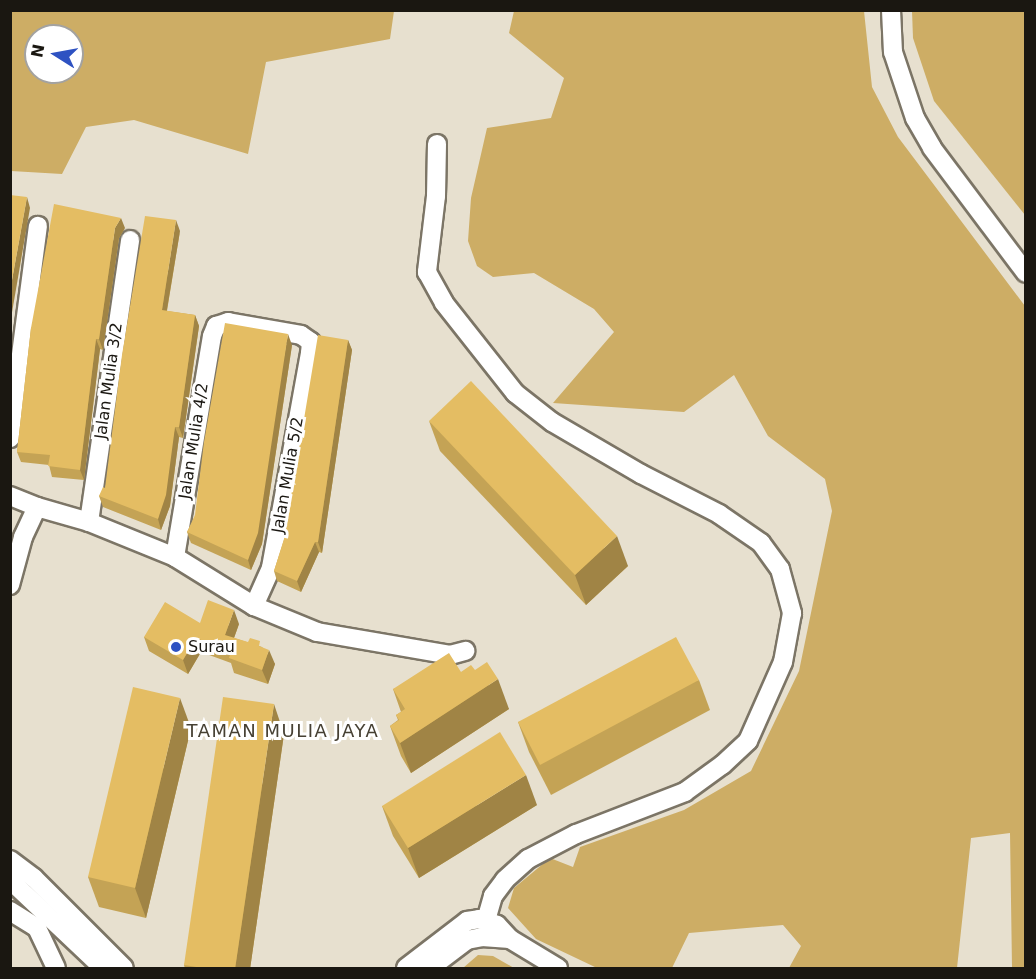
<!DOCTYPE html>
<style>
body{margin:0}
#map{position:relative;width:1036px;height:979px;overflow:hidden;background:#e7e0cf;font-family:"DejaVu Sans",sans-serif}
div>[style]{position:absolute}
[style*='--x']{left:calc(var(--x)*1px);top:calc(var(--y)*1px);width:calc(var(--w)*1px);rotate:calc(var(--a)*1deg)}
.green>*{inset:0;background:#cdad65}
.roads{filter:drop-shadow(2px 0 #7c7566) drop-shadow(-2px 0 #7c7566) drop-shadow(0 2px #7c7566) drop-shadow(0 -2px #7c7566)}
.minor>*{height:18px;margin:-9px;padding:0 9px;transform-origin:9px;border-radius:9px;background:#fff}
.wall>*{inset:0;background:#c4a355}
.shaded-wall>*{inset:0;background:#a08445}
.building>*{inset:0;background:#e4bd63}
.dots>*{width:16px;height:16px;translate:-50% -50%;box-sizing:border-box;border:3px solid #fff;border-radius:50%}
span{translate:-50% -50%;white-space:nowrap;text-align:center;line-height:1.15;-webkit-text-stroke:6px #fff;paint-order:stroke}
.street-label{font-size:16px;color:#1a1711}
.poi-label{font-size:16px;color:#1a1711}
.left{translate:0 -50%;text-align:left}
.neighbourhood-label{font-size:18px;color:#464033;letter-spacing:1.5px}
.frame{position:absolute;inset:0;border:12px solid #1a1711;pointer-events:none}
.north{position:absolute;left:24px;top:24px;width:60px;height:60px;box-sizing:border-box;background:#fff;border:2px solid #a3a2a0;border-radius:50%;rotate:281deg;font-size:16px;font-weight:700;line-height:24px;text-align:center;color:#1a1711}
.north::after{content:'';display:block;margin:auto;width:21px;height:27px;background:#2e52c2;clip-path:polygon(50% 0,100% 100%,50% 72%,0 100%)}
</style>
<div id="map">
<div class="green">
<div style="clip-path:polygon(evenodd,10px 11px,11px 10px,394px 11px,390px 39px,266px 62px,248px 154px,134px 120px,86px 127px,62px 174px,11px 171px,10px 11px,36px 36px,72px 36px,72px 72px,36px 72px,36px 36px)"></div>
<div style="clip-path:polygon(514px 11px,864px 11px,872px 87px,898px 137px,1025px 306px,1025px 968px,1012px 968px,1010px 833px,971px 838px,957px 968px,789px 968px,801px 946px,783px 925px,689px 933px,672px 968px,597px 968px,536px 939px,508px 908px,514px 888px,550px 858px,573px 867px,580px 847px,684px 810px,751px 771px,799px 671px,832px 511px,825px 479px,768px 436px,734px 375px,684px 412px,553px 403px,614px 332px,594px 309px,534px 273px,493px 277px,477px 266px,468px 241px,471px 198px,487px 128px,551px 118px,564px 78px,509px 33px)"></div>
<div style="clip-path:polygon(912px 11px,1025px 11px,1025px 215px,934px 101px,913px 38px)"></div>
<div style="clip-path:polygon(478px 955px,493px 956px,514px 968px,463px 968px)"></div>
</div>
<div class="roads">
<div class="minor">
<div style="--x:891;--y:10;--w:42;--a:87.3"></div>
<div style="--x:893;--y:52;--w:70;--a:71.6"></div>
<div style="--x:915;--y:118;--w:34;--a:60"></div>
<div style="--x:932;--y:148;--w:156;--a:53.1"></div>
<div style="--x:437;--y:144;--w:52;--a:91.1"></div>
<div style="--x:436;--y:196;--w:77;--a:96.8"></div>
<div style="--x:427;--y:272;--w:35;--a:61"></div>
<div style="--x:444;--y:303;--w:115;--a:51.7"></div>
<div style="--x:515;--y:393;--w:47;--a:38.1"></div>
<div style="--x:552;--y:422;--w:103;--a:30.3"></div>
<div style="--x:641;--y:474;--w:88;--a:27.1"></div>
<div style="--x:719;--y:514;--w:51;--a:34.6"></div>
<div style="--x:761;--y:543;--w:32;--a:54"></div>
<div style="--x:780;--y:569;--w:46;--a:74.7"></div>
<div style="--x:792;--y:613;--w:50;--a:100.4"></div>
<div style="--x:783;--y:662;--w:86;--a:113.9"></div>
<div style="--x:748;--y:741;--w:35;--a:137"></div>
<div style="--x:722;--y:765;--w:46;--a:143.9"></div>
<div style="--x:685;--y:792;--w:117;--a:158.9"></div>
<div style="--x:576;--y:834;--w:54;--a:152.5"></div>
<div style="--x:528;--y:859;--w:31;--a:138"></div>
<div style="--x:505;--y:880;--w:20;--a:127"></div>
<div style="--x:493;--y:896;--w:25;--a:106"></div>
<div style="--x:10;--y:438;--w:214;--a:-82.5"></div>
<div style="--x:10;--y:496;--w:29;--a:22"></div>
<div style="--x:37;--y:507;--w:54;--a:16.1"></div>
<div style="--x:89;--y:522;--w:93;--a:22.1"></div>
<div style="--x:175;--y:557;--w:93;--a:31.8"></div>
<div style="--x:254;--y:606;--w:68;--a:22.4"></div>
<div style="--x:317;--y:632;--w:135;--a:9.8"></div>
<div style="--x:450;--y:655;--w:16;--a:-15"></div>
<div style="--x:89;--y:522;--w:285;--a:-81.7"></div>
<div style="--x:175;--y:557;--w:224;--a:-80.5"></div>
<div style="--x:212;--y:336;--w:11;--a:-68"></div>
<div style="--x:216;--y:326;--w:13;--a:-18"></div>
<div style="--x:228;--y:322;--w:74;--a:10.1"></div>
<div style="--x:301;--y:335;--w:12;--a:35"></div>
<div style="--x:311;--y:342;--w:11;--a:95"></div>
<div style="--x:310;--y:353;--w:219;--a:100.3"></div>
<div style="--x:271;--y:568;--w:42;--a:114.1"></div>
<div style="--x:10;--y:585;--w:50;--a:-74.8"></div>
<div style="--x:23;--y:537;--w:33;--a:-65"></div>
<div style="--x:10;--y:860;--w:30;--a:37"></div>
<div style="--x:34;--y:878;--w:127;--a:45"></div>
<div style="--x:10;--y:880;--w:128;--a:43.4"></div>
<div style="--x:10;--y:911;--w:32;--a:32"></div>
<div style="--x:37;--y:928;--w:44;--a:64.6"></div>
<div style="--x:406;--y:968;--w:77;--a:-37.6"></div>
<div style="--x:467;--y:921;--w:12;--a:-9"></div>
<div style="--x:479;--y:919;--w:19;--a:18"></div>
<div style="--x:497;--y:925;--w:19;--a:47"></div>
<div style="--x:510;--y:939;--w:56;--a:31.1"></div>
<div style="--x:430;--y:968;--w:46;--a:-37.1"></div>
<div style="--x:467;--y:940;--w:15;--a:-11"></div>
<div style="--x:482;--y:937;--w:28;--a:4"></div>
</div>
</div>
<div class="wall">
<div style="clip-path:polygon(125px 228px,119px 238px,103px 350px,100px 349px,84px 480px,52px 477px,49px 465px,21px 462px,17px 452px,31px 328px)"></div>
<div style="clip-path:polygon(180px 231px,167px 311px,195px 315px,199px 326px,183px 438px,179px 437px,170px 506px,161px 530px,103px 507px,99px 496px,105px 488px)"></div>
<div style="clip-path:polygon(348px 340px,352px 350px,322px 553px,319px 552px,301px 592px,277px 581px,274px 571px)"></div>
<div style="clip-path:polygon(292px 345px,262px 544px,251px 570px,191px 543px,187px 532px)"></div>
<div style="clip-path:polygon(429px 421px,628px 566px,586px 605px,440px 451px)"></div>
<div style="clip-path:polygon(239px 624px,234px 638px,262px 647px,275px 664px,268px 684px,234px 673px,231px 663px,201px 652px,188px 674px,149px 651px,144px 637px)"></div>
<div style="clip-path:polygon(475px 670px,509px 709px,411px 773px,401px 756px,390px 726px,398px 720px,396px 715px,401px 712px,393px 689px,461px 672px)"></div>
<div style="clip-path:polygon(699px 680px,710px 710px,551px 795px,529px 752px,518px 722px)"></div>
<div style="clip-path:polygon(191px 728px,146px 918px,99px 907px,88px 877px)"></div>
<div style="clip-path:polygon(284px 734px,250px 969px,185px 969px,184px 965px)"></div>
<div style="clip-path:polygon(537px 805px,419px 878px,393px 836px,382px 806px)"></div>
</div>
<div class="shaded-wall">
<div style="clip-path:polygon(27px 197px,30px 208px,10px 324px,10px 291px)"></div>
<div style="clip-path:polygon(121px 218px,125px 228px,119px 238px,103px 350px,99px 339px,115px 228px)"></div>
<div style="clip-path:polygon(176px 220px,180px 231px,165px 321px,162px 310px)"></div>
<div style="clip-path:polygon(195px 315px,199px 326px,183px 438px,179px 427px)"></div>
<div style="clip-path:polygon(288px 334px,292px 345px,262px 544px,251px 570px,248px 560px)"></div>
<div style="clip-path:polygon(96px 339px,100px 349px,84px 480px,80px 470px)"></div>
<div style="clip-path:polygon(348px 340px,352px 350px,322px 553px,318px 542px)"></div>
<div style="clip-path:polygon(175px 427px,179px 437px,170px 506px,161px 530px,158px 519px)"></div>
<div style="clip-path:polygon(617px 536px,628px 566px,586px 605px,575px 575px)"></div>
<div style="clip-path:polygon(315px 542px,319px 552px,301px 592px,297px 581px)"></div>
<div style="clip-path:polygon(234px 610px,239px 624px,230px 649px,225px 635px)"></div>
<div style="clip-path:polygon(196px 638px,201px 652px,188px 674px,183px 660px)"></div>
<div style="clip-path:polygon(269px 650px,275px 664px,268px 684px,262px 670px)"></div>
<div style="clip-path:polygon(498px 679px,509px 709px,411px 773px,400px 743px)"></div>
<div style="clip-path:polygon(180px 698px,191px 728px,146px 918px,135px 888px)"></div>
<div style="clip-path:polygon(274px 704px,284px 734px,250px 969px,235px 969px)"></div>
<div style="clip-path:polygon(526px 775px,537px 805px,419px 878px,408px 848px)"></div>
</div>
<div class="building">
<div style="clip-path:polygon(10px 195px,27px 197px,10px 291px)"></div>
<div style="clip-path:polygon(54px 204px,121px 218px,115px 228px,99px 339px,96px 339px,80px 470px,48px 466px,50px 455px,17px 452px,31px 328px)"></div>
<div style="clip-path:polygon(145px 216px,176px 220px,162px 310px,195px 315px,179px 427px,175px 427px,166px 495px,158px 519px,99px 496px,103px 487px,105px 488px,122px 355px)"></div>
<div style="clip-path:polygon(225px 323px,288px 334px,258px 533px,248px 560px,187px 532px,195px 515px,204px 442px)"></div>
<div style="clip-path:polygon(318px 335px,348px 340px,318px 542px,315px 542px,297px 581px,274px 571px,284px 539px)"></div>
<div style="clip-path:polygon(471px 381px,617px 536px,575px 575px,429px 421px)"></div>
<div style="clip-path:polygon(208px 600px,234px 610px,225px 635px,248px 642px,250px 638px,260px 641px,259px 646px,269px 650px,262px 670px,229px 658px,231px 651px,196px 638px,183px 660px,144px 637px,165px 602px,200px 623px)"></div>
<div style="clip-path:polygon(676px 637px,699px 680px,540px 765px,518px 722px)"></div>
<div style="clip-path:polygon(449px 653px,461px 672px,471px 665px,475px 670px,487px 662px,498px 679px,400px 743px,390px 726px,399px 720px,396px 715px,405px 709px,393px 689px)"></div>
<div style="clip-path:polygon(133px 687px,180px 698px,135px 888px,88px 877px)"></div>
<div style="clip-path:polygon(223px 697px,274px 704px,235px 969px,209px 969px,184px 965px)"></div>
<div style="clip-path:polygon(500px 732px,526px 775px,408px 848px,382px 806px)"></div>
</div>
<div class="dots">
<div style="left:176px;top:647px;background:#2e52c2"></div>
</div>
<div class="street-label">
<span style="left:109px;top:381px;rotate:-82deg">Jalan Mulia 3/2</span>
<span style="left:194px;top:441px;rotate:-81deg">Jalan Mulia 4/2</span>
<span style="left:288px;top:475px;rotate:-80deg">Jalan Mulia 5/2</span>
</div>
<div class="poi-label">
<span class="left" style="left:188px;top:647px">Surau</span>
</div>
<div class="neighbourhood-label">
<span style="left:283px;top:731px">TAMAN MULIA JAYA</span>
</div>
<div class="frame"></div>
<div class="north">N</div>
</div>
